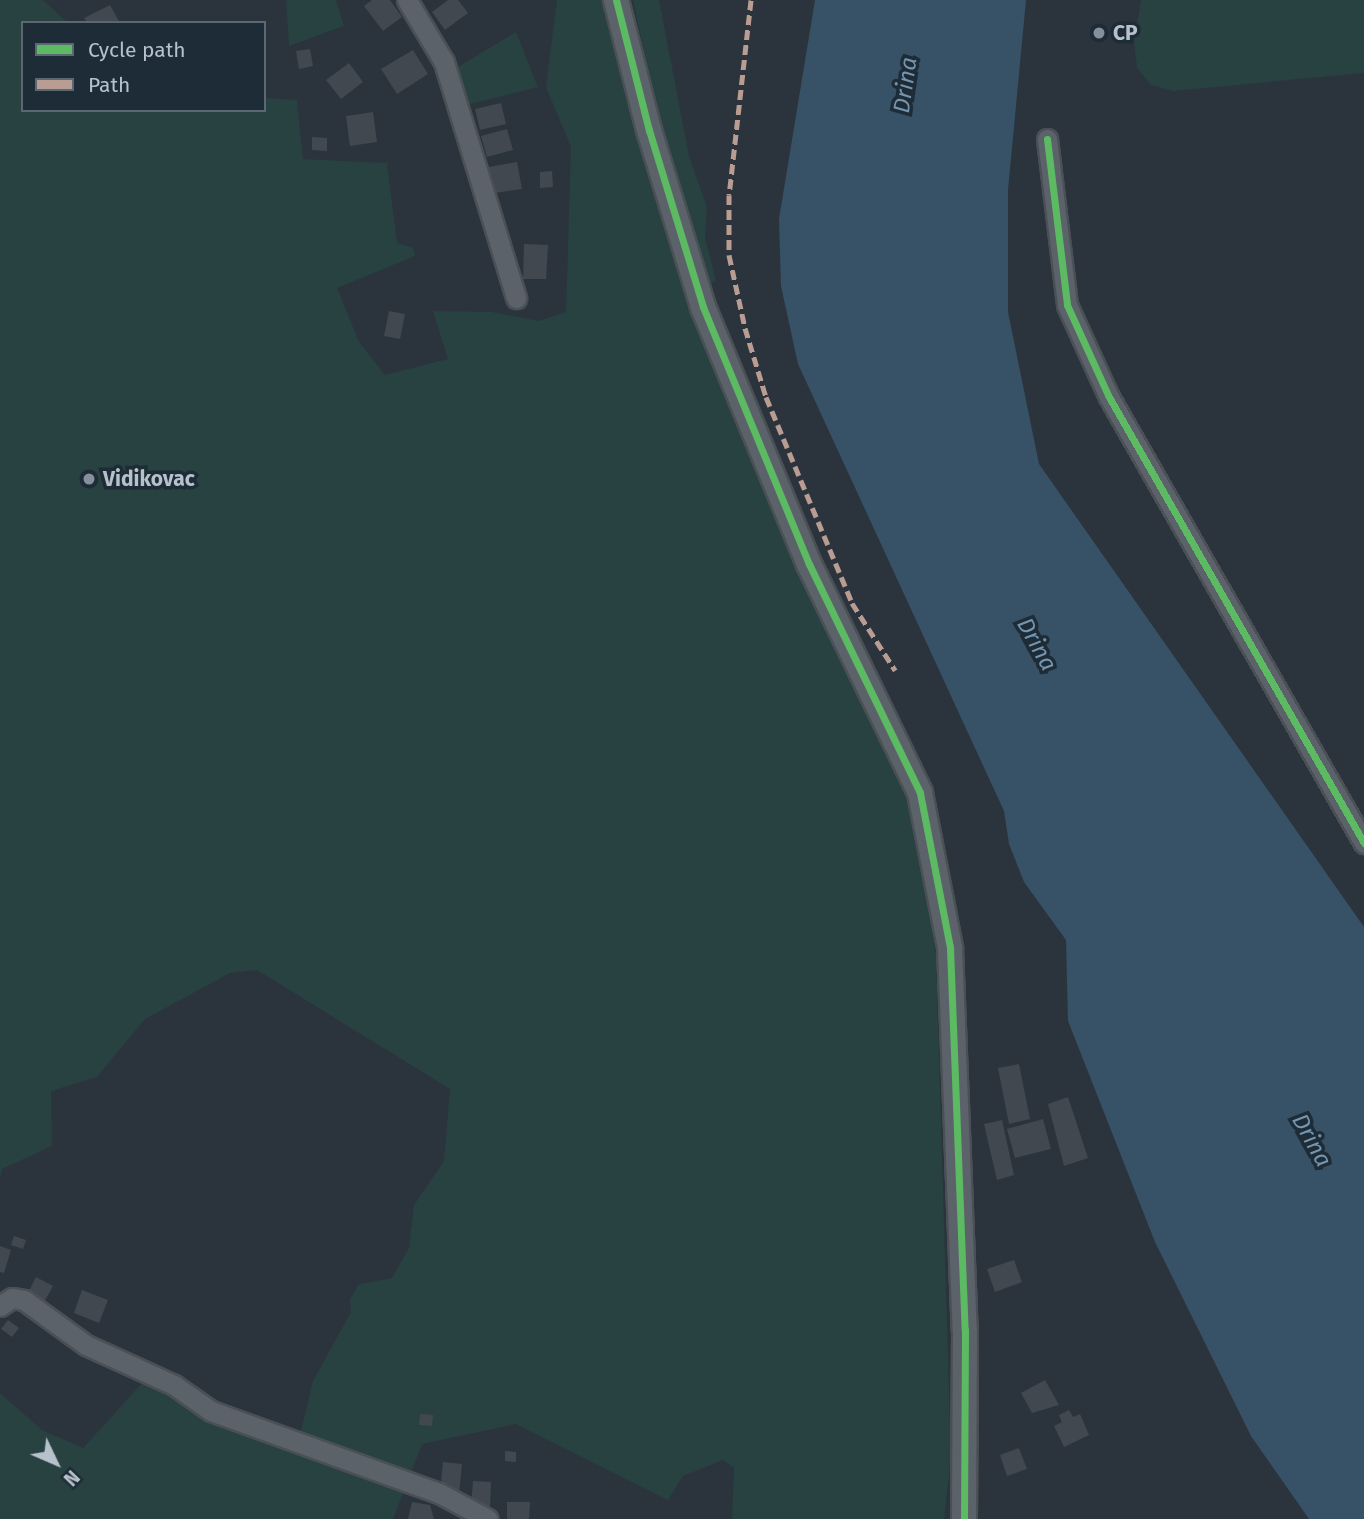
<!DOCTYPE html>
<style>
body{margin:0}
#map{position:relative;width:1364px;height:1519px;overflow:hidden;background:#2b343c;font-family:"Fira Sans",sans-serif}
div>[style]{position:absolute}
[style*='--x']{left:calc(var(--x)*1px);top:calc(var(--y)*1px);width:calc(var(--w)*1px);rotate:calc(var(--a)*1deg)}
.green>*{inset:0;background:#284141}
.water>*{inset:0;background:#375166}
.building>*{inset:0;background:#41484f}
.roads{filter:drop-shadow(2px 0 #4a5056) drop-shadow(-2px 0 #4a5056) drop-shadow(0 2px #4a5056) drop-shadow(0 -2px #4a5056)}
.minor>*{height:19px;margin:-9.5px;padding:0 9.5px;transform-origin:9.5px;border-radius:9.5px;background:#5c6269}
.tertiary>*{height:24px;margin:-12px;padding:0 12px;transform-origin:12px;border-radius:12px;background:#5c6269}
.quiet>*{height:5px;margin-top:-2.5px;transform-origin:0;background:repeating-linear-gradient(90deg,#b99d93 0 10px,transparent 0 15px)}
.cycleway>*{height:7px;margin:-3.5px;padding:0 3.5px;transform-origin:3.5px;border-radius:3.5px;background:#5cba63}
.dots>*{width:19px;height:19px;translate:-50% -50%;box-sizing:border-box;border:4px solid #1e2c37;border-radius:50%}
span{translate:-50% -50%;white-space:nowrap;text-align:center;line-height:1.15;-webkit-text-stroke:7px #1e2c37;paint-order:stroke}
.poi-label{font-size:21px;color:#b6c1cc;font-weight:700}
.left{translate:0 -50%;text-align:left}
.water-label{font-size:23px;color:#7596b0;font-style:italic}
.legend{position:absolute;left:21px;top:21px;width:245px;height:91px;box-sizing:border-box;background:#1e2c37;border:2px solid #5b6873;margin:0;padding:9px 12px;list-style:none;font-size:21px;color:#b6c1cc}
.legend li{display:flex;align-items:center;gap:14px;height:35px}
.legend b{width:35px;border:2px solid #5b6873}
.north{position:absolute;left:21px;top:1428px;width:70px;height:70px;-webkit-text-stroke:5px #1e2c37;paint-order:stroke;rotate:134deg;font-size:19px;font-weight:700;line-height:28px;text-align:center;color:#b6c1cc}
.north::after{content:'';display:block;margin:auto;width:24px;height:32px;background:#b6c1cc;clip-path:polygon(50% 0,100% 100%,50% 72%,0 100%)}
</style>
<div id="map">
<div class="green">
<div style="clip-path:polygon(0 0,43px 0,68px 23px,23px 23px,23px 110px,264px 110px,264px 98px,297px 100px,303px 159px,387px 163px,397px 243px,413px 248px,415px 256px,337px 288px,359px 342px,385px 375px,448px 359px,433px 311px,492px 312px,539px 321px,566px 312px,571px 147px,546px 87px,557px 0,604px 0,690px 307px,799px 571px,911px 799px,936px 955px,951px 1456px,944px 1519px,732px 1519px,734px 1468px,723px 1460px,683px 1476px,668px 1500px,516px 1424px,422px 1444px,393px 1519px,0 1519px,0 1393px,42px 1430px,83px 1448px,154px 1370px,193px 1393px,299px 1439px,313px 1381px,351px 1312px,350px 1299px,359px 1284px,392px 1278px,409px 1248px,414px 1205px,444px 1161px,450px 1089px,257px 970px,230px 973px,145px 1019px,97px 1077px,51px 1091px,52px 1146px,2px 1169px,0 1178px)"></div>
<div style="clip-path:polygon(286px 0,336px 0,344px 26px,289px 46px)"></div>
<div style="clip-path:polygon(633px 0,659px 0,689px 156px,707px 207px,705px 237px,716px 281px,707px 285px,660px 126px)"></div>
<div style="clip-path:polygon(1141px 0,1364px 0,1364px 73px,1173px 91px,1151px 85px,1137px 68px,1134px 41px)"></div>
<div style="clip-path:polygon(516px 32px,538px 87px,454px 108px,443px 76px)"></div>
</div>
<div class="water">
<div style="clip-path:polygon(815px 0,1026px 0,1008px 190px,1008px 312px,1039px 464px,1364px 927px,1364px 1519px,1309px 1519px,1251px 1436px,1155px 1242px,1068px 1021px,1066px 940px,1024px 882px,1009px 844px,1004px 811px,798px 364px,781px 286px,779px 219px)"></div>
</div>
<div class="building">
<div style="clip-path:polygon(372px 0,390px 0,402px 17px,383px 31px,364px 6px)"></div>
<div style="clip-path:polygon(448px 0,458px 0,468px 13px,445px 30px,432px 12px)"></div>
<div style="clip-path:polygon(110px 5px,120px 23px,87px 23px,84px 18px)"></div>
<div style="clip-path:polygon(310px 49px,313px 66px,299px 69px,296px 51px)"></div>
<div style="clip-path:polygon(413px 50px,428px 74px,397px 94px,381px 69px)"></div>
<div style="clip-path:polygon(349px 63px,363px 82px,341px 99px,326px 80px)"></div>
<div style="clip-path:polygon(501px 103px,506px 124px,480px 130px,475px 109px)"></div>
<div style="clip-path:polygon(373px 112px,377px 142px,350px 146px,346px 116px)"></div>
<div style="clip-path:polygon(507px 129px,513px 150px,487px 157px,481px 136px)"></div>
<div style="clip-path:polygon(312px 137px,327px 138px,327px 151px,312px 150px)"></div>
<div style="clip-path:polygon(517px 162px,522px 189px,494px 193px,489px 167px)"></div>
<div style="clip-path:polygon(552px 171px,553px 187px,540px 188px,540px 172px)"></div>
<div style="clip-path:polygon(524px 244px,548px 245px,546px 279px,523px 279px)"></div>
<div style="clip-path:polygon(389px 311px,405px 314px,400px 339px,384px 336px)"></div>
<div style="clip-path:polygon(1019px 1064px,1030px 1119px,1009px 1124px,998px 1068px)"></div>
<div style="clip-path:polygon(1068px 1097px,1088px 1158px,1064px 1166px,1048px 1104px)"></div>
<div style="clip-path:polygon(1043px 1119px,1051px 1149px,1015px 1158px,1007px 1129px)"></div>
<div style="clip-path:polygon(1002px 1120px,1014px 1175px,997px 1180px,984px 1124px)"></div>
<div style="clip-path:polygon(14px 1236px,26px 1240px,23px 1249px,11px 1245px)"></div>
<div style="clip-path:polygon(0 1246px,11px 1250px,4px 1273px,0 1272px)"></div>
<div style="clip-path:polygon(1014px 1260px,1022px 1282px,995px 1292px,987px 1269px)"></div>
<div style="clip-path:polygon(36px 1277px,53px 1286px,42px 1306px,26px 1297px)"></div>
<div style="clip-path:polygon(82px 1290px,108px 1300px,99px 1323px,74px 1313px)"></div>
<div style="clip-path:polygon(8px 1320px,19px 1328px,12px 1337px,1px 1329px)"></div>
<div style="clip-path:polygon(1045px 1380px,1059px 1405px,1032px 1413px,1021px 1393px)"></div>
<div style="clip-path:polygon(1069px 1410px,1073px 1417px,1080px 1414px,1089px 1435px,1064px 1447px,1054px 1426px,1062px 1422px,1059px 1415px)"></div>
<div style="clip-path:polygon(420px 1414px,433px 1415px,432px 1426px,419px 1425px)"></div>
<div style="clip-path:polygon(1019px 1448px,1027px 1469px,1007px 1476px,1000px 1455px)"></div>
<div style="clip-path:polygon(505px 1451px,516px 1452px,516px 1462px,505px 1461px)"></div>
<div style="clip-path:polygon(443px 1462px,462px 1464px,459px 1495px,440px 1493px)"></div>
<div style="clip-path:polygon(473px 1481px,491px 1482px,490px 1508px,471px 1507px)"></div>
<div style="clip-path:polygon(412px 1502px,430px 1505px,434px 1519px,408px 1519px)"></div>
<div style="clip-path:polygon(507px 1502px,530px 1502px,529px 1519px,507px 1519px)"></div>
</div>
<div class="roads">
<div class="minor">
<div style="--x:407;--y:0;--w:72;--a:59.2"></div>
<div style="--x:444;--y:62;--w:247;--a:73"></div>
<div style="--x:1047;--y:139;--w:167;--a:83.1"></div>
<div style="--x:1067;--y:305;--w:101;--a:65.5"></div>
<div style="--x:1109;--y:397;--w:514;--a:60.24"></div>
<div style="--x:0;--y:1306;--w:14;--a:-34"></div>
<div style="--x:12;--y:1298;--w:12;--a:9"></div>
<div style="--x:24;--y:1300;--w:77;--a:36"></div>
<div style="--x:86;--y:1345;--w:97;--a:24.4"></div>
<div style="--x:174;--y:1385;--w:45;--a:35.1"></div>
<div style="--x:211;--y:1411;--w:242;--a:19.8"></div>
<div style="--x:439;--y:1493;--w:55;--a:28"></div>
</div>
<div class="tertiary">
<div style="--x:616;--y:0;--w:134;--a:75.8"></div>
<div style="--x:649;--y:130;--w:185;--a:73"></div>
<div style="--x:703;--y:307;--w:278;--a:67.6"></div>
<div style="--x:809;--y:564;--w:254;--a:64.1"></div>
<div style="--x:920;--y:793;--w:158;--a:79"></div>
<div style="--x:950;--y:948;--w:382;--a:87.8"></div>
<div style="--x:965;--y:1330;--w:189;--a:90.3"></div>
</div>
</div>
<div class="quiet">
<div style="--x:751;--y:0;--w:196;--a:96.4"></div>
<div style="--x:729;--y:195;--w:60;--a:90"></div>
<div style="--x:729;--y:255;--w:75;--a:77.6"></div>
<div style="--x:745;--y:328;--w:72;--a:73.1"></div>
<div style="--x:766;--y:397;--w:223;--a:67.3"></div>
<div style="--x:852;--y:603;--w:80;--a:57.3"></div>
</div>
<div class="cycleway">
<div style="--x:616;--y:0;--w:134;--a:75.8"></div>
<div style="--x:649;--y:130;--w:185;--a:73"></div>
<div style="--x:703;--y:307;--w:278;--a:67.6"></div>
<div style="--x:809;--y:564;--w:254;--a:64.1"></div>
<div style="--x:920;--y:793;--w:158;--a:79"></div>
<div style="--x:950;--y:948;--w:382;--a:87.8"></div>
<div style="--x:965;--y:1330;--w:189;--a:90.3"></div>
<div style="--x:1047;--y:139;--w:167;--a:83.1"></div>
<div style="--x:1067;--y:305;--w:101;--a:65.5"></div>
<div style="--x:1109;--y:397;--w:514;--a:60.24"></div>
</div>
<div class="dots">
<div style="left:1099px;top:33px;background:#85909a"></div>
<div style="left:89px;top:479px;background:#85909a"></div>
</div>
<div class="poi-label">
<span class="left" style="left:1113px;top:33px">CP</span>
<span class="left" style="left:103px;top:479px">Vidikovac</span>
</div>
<div class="water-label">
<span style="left:905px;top:85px;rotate:-82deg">Drina</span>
<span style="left:1037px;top:644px;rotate:61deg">Drina</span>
<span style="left:1312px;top:1140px;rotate:61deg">Drina</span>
</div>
<ul class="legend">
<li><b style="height:9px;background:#5cba63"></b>Cycle path</li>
<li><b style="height:9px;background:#b99d93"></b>Path</li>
</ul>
<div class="north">N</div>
</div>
